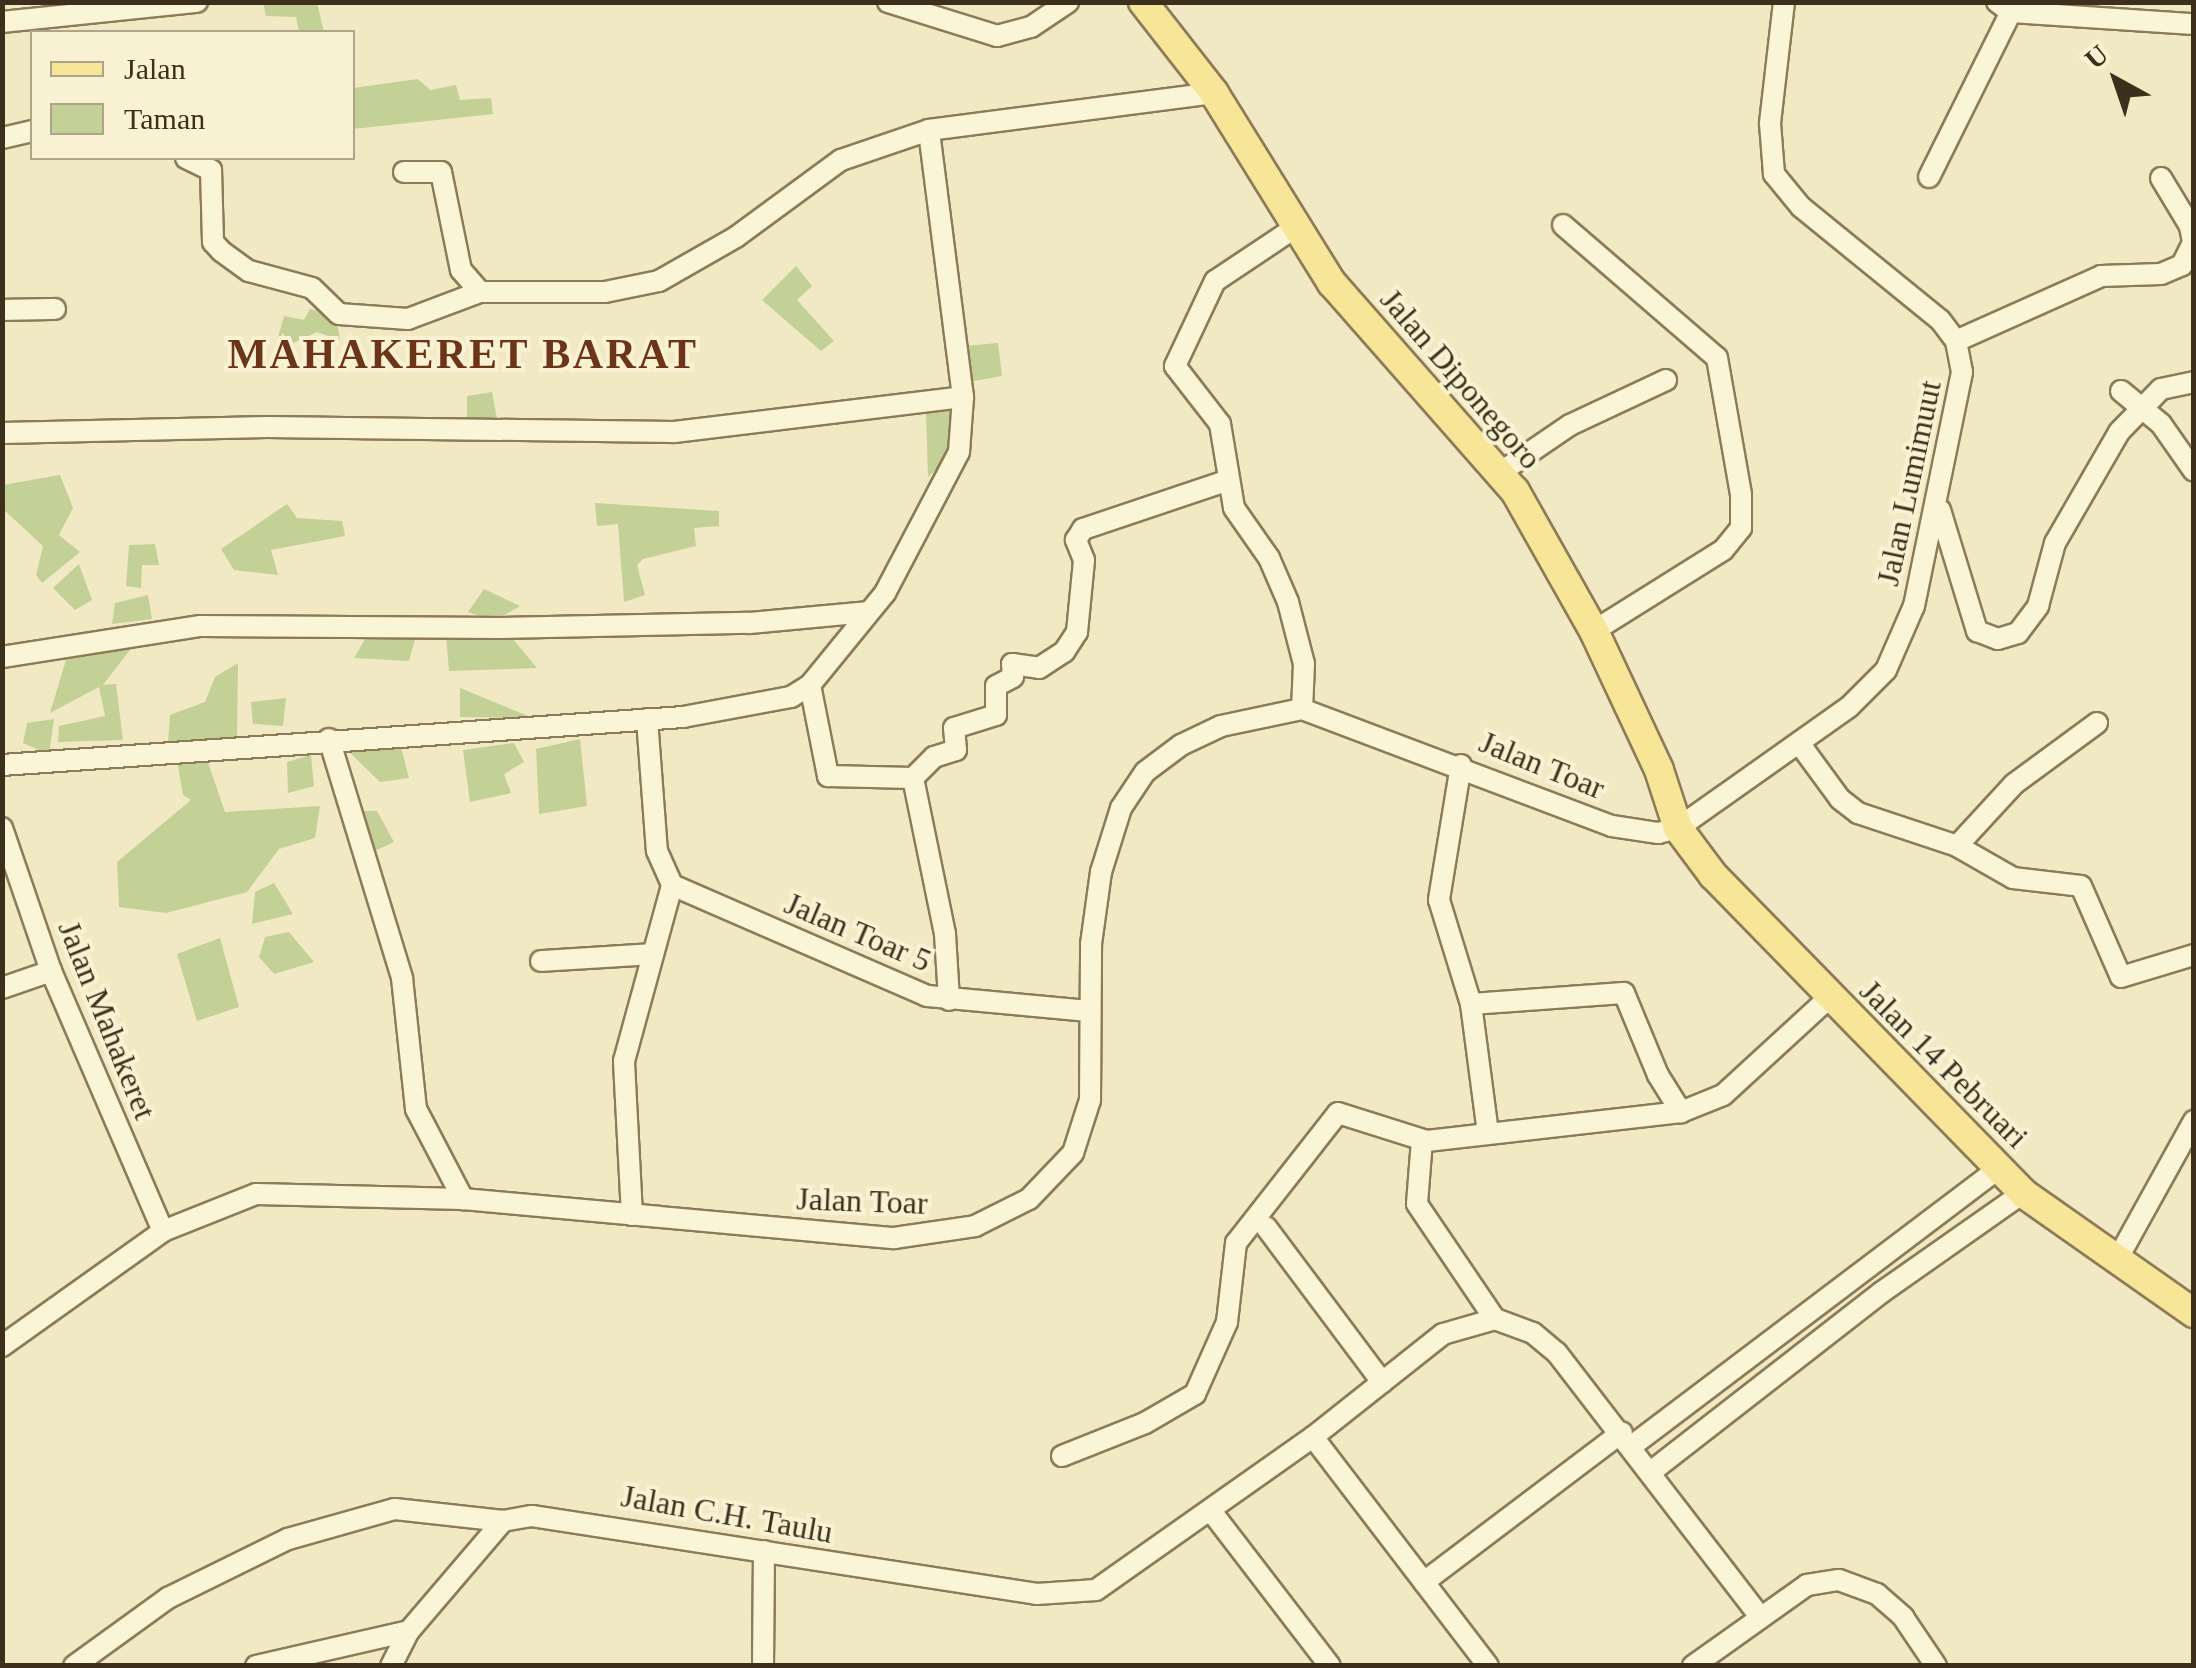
<!DOCTYPE html>
<style>
body{margin:0}
#map{position:relative;width:2196px;height:1668px;overflow:hidden;background:#f1e9c3;font-family:"Times New Roman",serif}
div>[style]{position:absolute}
[style*='--x']{left:calc(var(--x)*1px);top:calc(var(--y)*1px);width:calc(var(--w)*1px);rotate:calc(var(--a)*1deg)}
.green>*{inset:0;background:#c3d196}
.roads{filter:drop-shadow(2px 0 #8d7b58) drop-shadow(-2px 0 #8d7b58) drop-shadow(0 2px #8d7b58) drop-shadow(0 -2px #8d7b58)}
.minor>*{height:20px;margin:-10px;padding:0 10px;transform-origin:10px;border-radius:10px;background:#fbf5d7}
.major>*{height:28px;margin:-14px;padding:0 14px;transform-origin:14px;border-radius:14px;background:#f7e598}
span{translate:-50% -50%;white-space:nowrap;text-align:center;line-height:1.15;-webkit-text-stroke:8px #f8f2d3;paint-order:stroke}
.street-label{font-size:32px;color:#3c301d}
.district-label{font-size:42px;color:#6c3419;font-weight:700;letter-spacing:2.5px}
.frame{position:absolute;inset:0;border:5px solid #3c301d;pointer-events:none}
.legend{position:absolute;left:30px;top:30px;width:325px;height:130px;box-sizing:border-box;background:#f8f2d3;border:2px solid #ada48a;margin:0;padding:12px 18px;list-style:none;font-size:30px;color:#3c301d}
.legend li{display:flex;align-items:center;gap:20px;height:50px}
.legend b{width:50px;border:2px solid #ada48a}
.north{position:absolute;left:2066px;top:30px;width:100px;height:100px;-webkit-text-stroke:8px #f8f2d3;paint-order:stroke;rotate:320deg;font-size:28px;font-weight:700;line-height:40px;text-align:center;color:#3c301d}
.north::after{content:'';display:block;margin:auto;width:35px;height:45px;background:#3c301d;clip-path:polygon(50% 0,100% 100%,50% 72%,0 100%)}
</style>
<div id="map">
<div class="green">
<div style="clip-path:polygon(263px 3px,317px 3px,324px 32px,299px 32px,296px 17px,266px 16px)"></div>
<div style="clip-path:polygon(418px 79px,430px 90px,456px 85px,460px 100px,491px 98px,493px 114px,353px 129px,353px 88px)"></div>
<div style="clip-path:polygon(796px 266px,812px 286px,797px 300px,834px 341px,821px 351px,762px 300px)"></div>
<div style="clip-path:polygon(310px 309px,336px 315px,340px 340px,317px 332px,291px 344px,278px 337px,284px 316px,304px 320px)"></div>
<div style="clip-path:polygon(998px 343px,1002px 376px,968px 382px,964px 346px)"></div>
<div style="clip-path:polygon(492px 392px,498px 424px,467px 421px,467px 396px)"></div>
<div style="clip-path:polygon(955px 406px,952px 455px,928px 477px,926px 414px)"></div>
<div style="clip-path:polygon(60px 475px,73px 508px,59px 535px,80px 552px,42px 583px,36px 575px,43px 546px,3px 509px,3px 485px)"></div>
<div style="clip-path:polygon(595px 503px,719px 511px,719px 526px,694px 528px,696px 546px,643px 559px,637px 565px,645px 595px,624px 602px,618px 524px,597px 526px)"></div>
<div style="clip-path:polygon(287px 504px,297px 518px,342px 521px,345px 536px,271px 550px,278px 575px,234px 570px,221px 549px)"></div>
<div style="clip-path:polygon(155px 544px,159px 565px,142px 565px,141px 588px,126px 586px,129px 545px)"></div>
<div style="clip-path:polygon(79px 564px,92px 600px,75px 610px,53px 588px)"></div>
<div style="clip-path:polygon(484px 589px,520px 606px,494px 621px,468px 612px)"></div>
<div style="clip-path:polygon(148px 595px,152px 619px,112px 624px,115px 603px)"></div>
<div style="clip-path:polygon(417px 632px,409px 661px,354px 658px,367px 636px)"></div>
<div style="clip-path:polygon(446px 635px,512px 638px,537px 668px,449px 671px)"></div>
<div style="clip-path:polygon(136px 642px,103px 685px,116px 684px,123px 740px,58px 742px,59px 726px,105px 716px,99px 687px,50px 713px,69px 650px)"></div>
<div style="clip-path:polygon(238px 663px,237px 737px,168px 742px,170px 715px,205px 702px,215px 677px)"></div>
<div style="clip-path:polygon(460px 688px,533px 718px,460px 717px)"></div>
<div style="clip-path:polygon(286px 698px,283px 726px,253px 724px,251px 702px)"></div>
<div style="clip-path:polygon(54px 719px,49px 754px,23px 743px,27px 723px)"></div>
<div style="clip-path:polygon(580px 739px,587px 806px,539px 814px,536px 749px)"></div>
<div style="clip-path:polygon(514px 743px,524px 762px,504px 774px,511px 793px,470px 802px,463px 750px)"></div>
<div style="clip-path:polygon(343px 746px,401px 747px,409px 778px,380px 782px)"></div>
<div style="clip-path:polygon(311px 755px,314px 786px,288px 793px,287px 762px)"></div>
<div style="clip-path:polygon(206px 757px,225px 812px,320px 806px,315px 838px,279px 849px,247px 892px,166px 913px,119px 907px,117px 862px,191px 800px,183px 795px,177px 760px)"></div>
<div style="clip-path:polygon(358px 811px,377px 811px,394px 842px,372px 852px)"></div>
<div style="clip-path:polygon(274px 883px,293px 914px,252px 924px,255px 892px)"></div>
<div style="clip-path:polygon(289px 932px,314px 962px,274px 974px,259px 957px,265px 937px)"></div>
<div style="clip-path:polygon(220px 938px,239px 1007px,197px 1021px,177px 954px)"></div>
</div>
<div class="roads">
<div class="minor">
<div style="--x:888;--y:2;--w:114;--a:17.3"></div>
<div style="--x:997;--y:36;--w:35;--a:-15"></div>
<div style="--x:1031;--y:27;--w:45;--a:-34"></div>
<div style="--x:1997;--y:2;--w:17;--a:36"></div>
<div style="--x:2011;--y:12;--w:183;--a:3.8"></div>
<div style="--x:2;--y:22;--w:196;--a:-5.9"></div>
<div style="--x:2;--y:138;--w:31;--a:-13"></div>
<div style="--x:186;--y:158;--w:28;--a:26"></div>
<div style="--x:211;--y:170;--w:72;--a:88.4"></div>
<div style="--x:213;--y:242;--w:12;--a:48"></div>
<div style="--x:221;--y:251;--w:34;--a:36"></div>
<div style="--x:249;--y:271;--w:65;--a:15.1"></div>
<div style="--x:312;--y:288;--w:37;--a:44"></div>
<div style="--x:339;--y:314;--w:69;--a:4.1"></div>
<div style="--x:408;--y:319;--w:77;--a:-20.6"></div>
<div style="--x:404;--y:172;--w:37;--a:0"></div>
<div style="--x:441;--y:172;--w:100;--a:78.5"></div>
<div style="--x:461;--y:270;--w:29;--a:49"></div>
<div style="--x:480;--y:292;--w:125;--a:0"></div>
<div style="--x:605;--y:292;--w:55;--a:-11.5"></div>
<div style="--x:659;--y:281;--w:89;--a:-29.7"></div>
<div style="--x:736;--y:237;--w:130;--a:-36.3"></div>
<div style="--x:841;--y:160;--w:93;--a:-18.8"></div>
<div style="--x:1929;--y:177;--w:184;--a:-63.6"></div>
<div style="--x:1563;--y:225;--w:203;--a:40.8"></div>
<div style="--x:1717;--y:358;--w:138;--a:80"></div>
<div style="--x:1741;--y:494;--w:34;--a:90"></div>
<div style="--x:1741;--y:528;--w:28;--a:129"></div>
<div style="--x:1723;--y:550;--w:152;--a:147.9"></div>
<div style="--x:1296;--y:227;--w:97;--a:146.3"></div>
<div style="--x:1215;--y:281;--w:94;--a:115.2"></div>
<div style="--x:1175;--y:366;--w:73;--a:52.2"></div>
<div style="--x:1220;--y:424;--w:85;--a:80.5"></div>
<div style="--x:1234;--y:508;--w:61;--a:55"></div>
<div style="--x:1269;--y:558;--w:48;--a:66.6"></div>
<div style="--x:1288;--y:602;--w:64;--a:75.5"></div>
<div style="--x:1304;--y:664;--w:45;--a:92.5"></div>
<div style="--x:2;--y:310;--w:53;--a:-1.1"></div>
<div style="--x:1956;--y:341;--w:159;--a:-24.1"></div>
<div style="--x:2101;--y:276;--w:60;--a:-1.9"></div>
<div style="--x:2161;--y:274;--w:23;--a:-23"></div>
<div style="--x:2182;--y:265;--w:25;--a:-64"></div>
<div style="--x:2193;--y:242;--w:16;--a:-101"></div>
<div style="--x:2190;--y:226;--w:56;--a:-121.1"></div>
<div style="--x:2121;--y:391;--w:52;--a:39.5"></div>
<div style="--x:2161;--y:424;--w:57;--a:54.9"></div>
<div style="--x:2;--y:433;--w:265;--a:-1.3"></div>
<div style="--x:267;--y:427;--w:407;--a:0.7"></div>
<div style="--x:674;--y:432;--w:291;--a:-6.9"></div>
<div style="--x:1501;--y:472;--w:83;--a:-34.3"></div>
<div style="--x:1570;--y:425;--w:106;--a:-25.1"></div>
<div style="--x:1940;--y:510;--w:127;--a:73"></div>
<div style="--x:1977;--y:631;--w:22;--a:21"></div>
<div style="--x:1998;--y:639;--w:21;--a:-17"></div>
<div style="--x:2018;--y:633;--w:34;--a:-53"></div>
<div style="--x:2038;--y:606;--w:65;--a:-74.9"></div>
<div style="--x:2055;--y:543;--w:128;--a:-60"></div>
<div style="--x:2119;--y:432;--w:60;--a:-45.7"></div>
<div style="--x:2161;--y:389;--w:34;--a:-12"></div>
<div style="--x:2;--y:657;--w:201;--a:-8.9"></div>
<div style="--x:201;--y:626;--w:299;--a:0.4"></div>
<div style="--x:500;--y:628;--w:249;--a:-1.2"></div>
<div style="--x:749;--y:623;--w:119;--a:-5.3"></div>
<div style="--x:810;--y:685;--w:93;--a:78.8"></div>
<div style="--x:828;--y:776;--w:85;--a:1.3"></div>
<div style="--x:913;--y:778;--w:30;--a:-45"></div>
<div style="--x:934;--y:757;--w:23;--a:-18"></div>
<div style="--x:956;--y:750;--w:22;--a:-95"></div>
<div style="--x:954;--y:728;--w:44;--a:-17.2"></div>
<div style="--x:996;--y:715;--w:29;--a:-90"></div>
<div style="--x:996;--y:686;--w:19;--a:-28"></div>
<div style="--x:1013;--y:677;--w:13;--a:-94"></div>
<div style="--x:1012;--y:664;--w:27;--a:8"></div>
<div style="--x:1039;--y:668;--w:30;--a:-33"></div>
<div style="--x:1064;--y:652;--w:24;--a:-57"></div>
<div style="--x:1077;--y:632;--w:72;--a:-84.4"></div>
<div style="--x:1084;--y:560;--w:22;--a:-112"></div>
<div style="--x:1076;--y:540;--w:13;--a:-58"></div>
<div style="--x:1083;--y:529;--w:151;--a:-18.6"></div>
<div style="--x:647;--y:719;--w:132;--a:85.7"></div>
<div style="--x:657;--y:851;--w:37;--a:66"></div>
<div style="--x:329;--y:739;--w:250;--a:73"></div>
<div style="--x:402;--y:978;--w:132;--a:83.9"></div>
<div style="--x:416;--y:1109;--w:102;--a:62.4"></div>
<div style="--x:1799;--y:743;--w:69;--a:53.8"></div>
<div style="--x:1840;--y:799;--w:23;--a:38"></div>
<div style="--x:1858;--y:813;--w:104;--a:18.4"></div>
<div style="--x:1957;--y:846;--w:64;--a:29.7"></div>
<div style="--x:2013;--y:878;--w:68;--a:6.7"></div>
<div style="--x:2081;--y:886;--w:99;--a:66.3"></div>
<div style="--x:2121;--y:977;--w:76;--a:-16.8"></div>
<div style="--x:2;--y:765;--w:683;--a:-4.03"></div>
<div style="--x:683;--y:717;--w:110;--a:-10.5"></div>
<div style="--x:791;--y:697;--w:22;--a:-32"></div>
<div style="--x:810;--y:685;--w:119;--a:-50.8"></div>
<div style="--x:885;--y:593;--w:159;--a:-62.3"></div>
<div style="--x:959;--y:452;--w:55;--a:-85.8"></div>
<div style="--x:963;--y:397;--w:269;--a:-97.3"></div>
<div style="--x:929;--y:130;--w:287;--a:-7.4"></div>
<div style="--x:1461;--y:765;--w:137;--a:99.3"></div>
<div style="--x:1439;--y:900;--w:109;--a:72.9"></div>
<div style="--x:1471;--y:1004;--w:130;--a:82.5"></div>
<div style="--x:913;--y:778;--w:159;--a:78.4"></div>
<div style="--x:945;--y:934;--w:66;--a:86.5"></div>
<div style="--x:2;--y:828;--w:151;--a:71.1"></div>
<div style="--x:51;--y:971;--w:283;--a:66.7"></div>
<div style="--x:1957;--y:846;--w:84;--a:-47.4"></div>
<div style="--x:2014;--y:784;--w:103;--a:-36.3"></div>
<div style="--x:672;--y:885;--w:278;--a:23.5"></div>
<div style="--x:927;--y:996;--w:163;--a:5.3"></div>
<div style="--x:541;--y:961;--w:111;--a:-3.6"></div>
<div style="--x:2;--y:988;--w:52;--a:-19.1"></div>
<div style="--x:1471;--y:1004;--w:153;--a:-4.1"></div>
<div style="--x:1624;--y:993;--w:89;--a:67.5"></div>
<div style="--x:1658;--y:1075;--w:44;--a:58.1"></div>
<div style="--x:1422;--y:1140;--w:64;--a:94.5"></div>
<div style="--x:1417;--y:1204;--w:139;--a:55.9"></div>
<div style="--x:632;--y:1215;--w:154;--a:-93"></div>
<div style="--x:624;--y:1061;--w:182;--a:-74.7"></div>
<div style="--x:1266;--y:1227;--w:194;--a:53.2"></div>
<div style="--x:2118;--y:1258;--w:157;--a:-61"></div>
<div style="--x:2;--y:1346;--w:198;--a:-35.5"></div>
<div style="--x:163;--y:1231;--w:100;--a:-21.7"></div>
<div style="--x:256;--y:1194;--w:207;--a:1.4"></div>
<div style="--x:463;--y:1199;--w:433;--a:5.2"></div>
<div style="--x:894;--y:1238;--w:82;--a:-8.4"></div>
<div style="--x:975;--y:1226;--w:60;--a:-26.6"></div>
<div style="--x:1029;--y:1199;--w:64;--a:-46.3"></div>
<div style="--x:1073;--y:1153;--w:56;--a:-72.2"></div>
<div style="--x:1090;--y:1100;--w:156;--a:-89.6"></div>
<div style="--x:1091;--y:944;--w:73;--a:-82.1"></div>
<div style="--x:1101;--y:872;--w:67;--a:-72.6"></div>
<div style="--x:1121;--y:808;--w:43;--a:-56.3"></div>
<div style="--x:1145;--y:772;--w:45;--a:-36.9"></div>
<div style="--x:1181;--y:745;--w:44;--a:-25.4"></div>
<div style="--x:1221;--y:726;--w:83;--a:-11.9"></div>
<div style="--x:1302;--y:709;--w:331;--a:20.7"></div>
<div style="--x:1612;--y:826;--w:47;--a:8.7"></div>
<div style="--x:1658;--y:833;--w:21;--a:-14"></div>
<div style="--x:1678;--y:828;--w:209;--a:-35.3"></div>
<div style="--x:1849;--y:707;--w:52;--a:-45"></div>
<div style="--x:1886;--y:670;--w:70;--a:-66.4"></div>
<div style="--x:1914;--y:606;--w:239;--a:-78.4"></div>
<div style="--x:1962;--y:372;--w:32;--a:-101"></div>
<div style="--x:1956;--y:341;--w:26;--a:-127"></div>
<div style="--x:1940;--y:320;--w:179;--a:-140.9"></div>
<div style="--x:1801;--y:207;--w:43;--a:-129.3"></div>
<div style="--x:1774;--y:174;--w:51;--a:-94.5"></div>
<div style="--x:1770;--y:123;--w:122;--a:-83.4"></div>
<div style="--x:1313;--y:1437;--w:288;--a:52.6"></div>
<div style="--x:1633;--y:1445;--w:459;--a:-37.1"></div>
<div style="--x:1062;--y:1456;--w:89;--a:-21.7"></div>
<div style="--x:1145;--y:1423;--w:58;--a:-30.1"></div>
<div style="--x:1195;--y:1394;--w:79;--a:-66"></div>
<div style="--x:1227;--y:1322;--w:80;--a:-83.5"></div>
<div style="--x:1236;--y:1243;--w:165;--a:-51.9"></div>
<div style="--x:1338;--y:1113;--w:93;--a:17.5"></div>
<div style="--x:1427;--y:1141;--w:256;--a:-6.5"></div>
<div style="--x:1681;--y:1112;--w:45;--a:-22"></div>
<div style="--x:1723;--y:1095;--w:144;--a:-42.5"></div>
<div style="--x:1652;--y:1471;--w:291;--a:-37.9"></div>
<div style="--x:1882;--y:1292;--w:172;--a:-35.1"></div>
<div style="--x:1211;--y:1511;--w:195;--a:52.5"></div>
<div style="--x:1424;--y:1582;--w:248;--a:-37.1"></div>
<div style="--x:74;--y:1666;--w:116;--a:-35.9"></div>
<div style="--x:168;--y:1598;--w:134;--a:-26.2"></div>
<div style="--x:288;--y:1539;--w:111;--a:-15.7"></div>
<div style="--x:395;--y:1509;--w:109;--a:6.3"></div>
<div style="--x:256;--y:1666;--w:157;--a:-12.9"></div>
<div style="--x:391;--y:1666;--w:39;--a:-63"></div>
<div style="--x:409;--y:1631;--w:145;--a:-49.5"></div>
<div style="--x:503;--y:1521;--w:29;--a:-10"></div>
<div style="--x:532;--y:1516;--w:511;--a:8.78"></div>
<div style="--x:1037;--y:1594;--w:59;--a:-3.9"></div>
<div style="--x:1096;--y:1590;--w:266;--a:-35.2"></div>
<div style="--x:1313;--y:1437;--w:166;--a:-38.4"></div>
<div style="--x:1443;--y:1334;--w:54;--a:-16.1"></div>
<div style="--x:1495;--y:1319;--w:40;--a:20.2"></div>
<div style="--x:1533;--y:1333;--w:31;--a:40"></div>
<div style="--x:1557;--y:1353;--w:329;--a:52.4"></div>
<div style="--x:763;--y:1666;--w:115;--a:-89.5"></div>
<div style="--x:1693;--y:1666;--w:140;--a:-35.4"></div>
<div style="--x:1807;--y:1585;--w:32;--a:-9"></div>
<div style="--x:1839;--y:1580;--w:40;--a:20.2"></div>
<div style="--x:1877;--y:1594;--w:35;--a:41"></div>
<div style="--x:1903;--y:1617;--w:59;--a:56"></div>
</div>
<div class="major">
<div style="--x:1143;--y:2;--w:115;--a:52"></div>
<div style="--x:1214;--y:93;--w:224;--a:58.2"></div>
<div style="--x:1332;--y:283;--w:277;--a:48.7"></div>
<div style="--x:1515;--y:491;--w:161;--a:60.6"></div>
<div style="--x:1594;--y:631;--w:153;--a:64.9"></div>
<div style="--x:1659;--y:770;--w:61;--a:71.9"></div>
<div style="--x:1678;--y:828;--w:59;--a:53.3"></div>
<div style="--x:1713;--y:875;--w:444;--a:45.7"></div>
<div style="--x:2023;--y:1193;--w:209;--a:35.1"></div>
</div>
</div>
<div class="street-label">
<span style="left:1461px;top:379px;rotate:49deg">Jalan Diponegoro</span>
<span style="left:1909px;top:483px;rotate:-78deg">Jalan Lumimuut</span>
<span style="left:1542px;top:765px;rotate:22deg">Jalan Toar</span>
<span style="left:858px;top:932px;rotate:23deg">Jalan Toar 5</span>
<span style="left:107px;top:1020px;rotate:68deg">Jalan Mahakeret</span>
<span style="left:1944px;top:1064px;rotate:45deg">Jalan 14 Pebruari</span>
<span style="left:862px;top:1201px;rotate:2deg">Jalan Toar</span>
<span style="left:727px;top:1514px;rotate:10deg">Jalan C.H. Taulu</span>
</div>
<div class="district-label">
<span style="left:463px;top:354px">MAHAKERET BARAT</span>
</div>
<div class="frame"></div>
<ul class="legend">
<li><b style="height:12px;background:#f7e598"></b>Jalan</li>
<li><b style="height:28px;background:#c3d196"></b>Taman</li>
</ul>
<div class="north">U</div>
</div>
